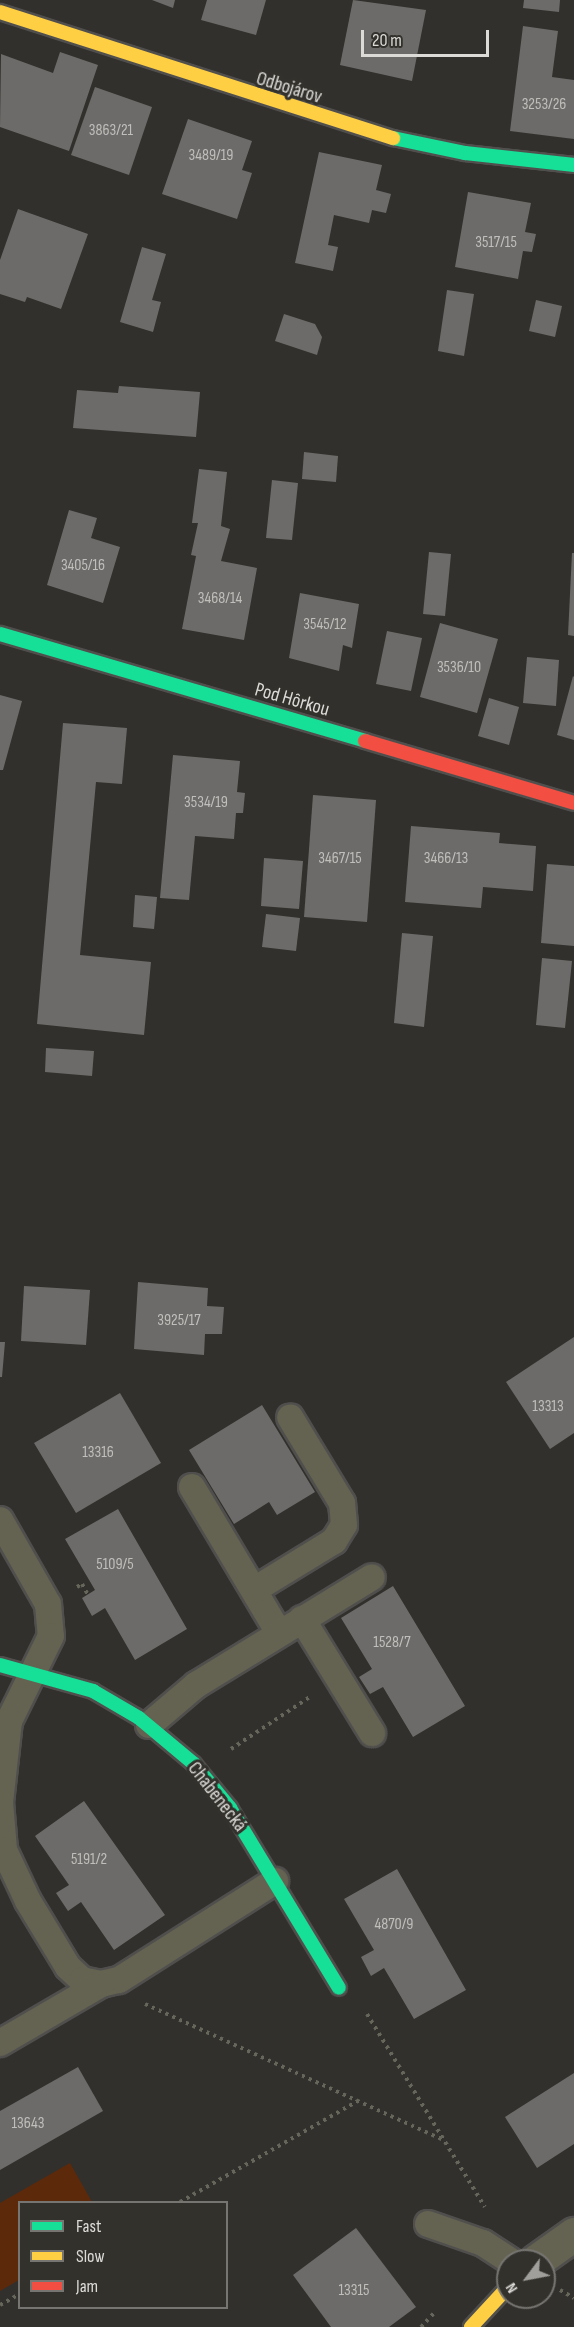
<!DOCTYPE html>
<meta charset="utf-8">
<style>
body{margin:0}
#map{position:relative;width:574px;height:2327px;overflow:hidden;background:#32302d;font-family:"Sofia Sans Condensed",sans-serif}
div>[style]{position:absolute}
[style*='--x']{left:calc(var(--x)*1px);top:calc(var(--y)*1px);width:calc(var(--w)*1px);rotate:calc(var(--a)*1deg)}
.green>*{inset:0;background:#5c290a}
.building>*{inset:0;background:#6d6b69}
.path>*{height:4px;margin-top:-2px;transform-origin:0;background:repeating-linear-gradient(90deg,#67665b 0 3px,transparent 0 7.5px)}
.roads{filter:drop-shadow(2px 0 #504f4d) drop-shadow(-2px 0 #504f4d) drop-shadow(0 2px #504f4d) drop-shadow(0 -2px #504f4d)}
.lane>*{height:26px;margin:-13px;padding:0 13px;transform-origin:13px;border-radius:13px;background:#646351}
.street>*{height:33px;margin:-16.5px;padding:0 16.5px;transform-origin:16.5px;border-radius:16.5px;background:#646351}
.fast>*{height:14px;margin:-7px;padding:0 7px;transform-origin:7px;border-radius:7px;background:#16e098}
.slow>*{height:14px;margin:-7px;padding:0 7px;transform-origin:7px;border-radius:7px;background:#ffcf43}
.jam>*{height:14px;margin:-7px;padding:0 7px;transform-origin:7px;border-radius:7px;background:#f24e42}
span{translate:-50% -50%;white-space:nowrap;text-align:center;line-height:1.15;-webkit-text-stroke:6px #33312c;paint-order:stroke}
.number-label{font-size:16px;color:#c0bfbc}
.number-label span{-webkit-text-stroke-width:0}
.street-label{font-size:20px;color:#dcdbd8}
.legend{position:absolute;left:18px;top:2201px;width:210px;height:108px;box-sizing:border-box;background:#33312c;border:2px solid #777571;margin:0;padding:8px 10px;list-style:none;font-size:18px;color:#dcdbd8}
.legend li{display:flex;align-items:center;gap:12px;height:30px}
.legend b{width:30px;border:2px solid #777571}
.north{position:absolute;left:496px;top:2249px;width:60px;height:60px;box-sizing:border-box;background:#33312c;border:2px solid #777571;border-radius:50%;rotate:238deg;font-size:16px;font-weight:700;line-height:24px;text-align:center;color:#dcdbd8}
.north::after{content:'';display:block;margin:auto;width:21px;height:27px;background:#a09f9c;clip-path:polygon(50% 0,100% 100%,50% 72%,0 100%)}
.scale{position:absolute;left:361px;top:30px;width:128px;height:27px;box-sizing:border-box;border:3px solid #dcdbd8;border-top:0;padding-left:8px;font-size:18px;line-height:21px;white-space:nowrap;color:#dcdbd8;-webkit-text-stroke:4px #33312c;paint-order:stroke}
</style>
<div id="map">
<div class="green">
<div style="clip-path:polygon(70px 2163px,92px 2202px,20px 2202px,19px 2280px,0 2291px,0 2203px)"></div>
</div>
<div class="building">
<div style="clip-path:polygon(152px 0,175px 0,173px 8px)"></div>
<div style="clip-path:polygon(207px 0,266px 0,256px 35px,201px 20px)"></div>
<div style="clip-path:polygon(353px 0,426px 10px,412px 81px,340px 65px)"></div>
<div style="clip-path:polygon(524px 0,560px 0,559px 12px,523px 8px)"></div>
<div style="clip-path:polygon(523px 26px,558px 31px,552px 77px,574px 80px,574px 139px,510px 131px)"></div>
<div style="clip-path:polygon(60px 52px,98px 65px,69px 151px,0 127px,1px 54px,53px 73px)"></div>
<div style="clip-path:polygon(95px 87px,152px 107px,129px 175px,71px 155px)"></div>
<div style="clip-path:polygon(188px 119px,252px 141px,242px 170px,252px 173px,237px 219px,162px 194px)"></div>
<div style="clip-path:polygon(319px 152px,382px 165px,376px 190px,391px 194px,386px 213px,372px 210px,369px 223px,334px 215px,328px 245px,338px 247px,333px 271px,295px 263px)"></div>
<div style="clip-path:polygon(468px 192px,531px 203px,525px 232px,536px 234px,532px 252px,523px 251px,518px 279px,455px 267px)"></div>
<div style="clip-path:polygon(18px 209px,88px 234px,61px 309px,27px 297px,25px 302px,0 294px,0 260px)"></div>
<div style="clip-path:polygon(142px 247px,166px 254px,152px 300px,161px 302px,153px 332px,120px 322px)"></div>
<div style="clip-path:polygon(447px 290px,474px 294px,464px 356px,438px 351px)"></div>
<div style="clip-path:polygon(536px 300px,562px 306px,555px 337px,529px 331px)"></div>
<div style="clip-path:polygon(284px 314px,315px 324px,322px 337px,317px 355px,275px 341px)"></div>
<div style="clip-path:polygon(119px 386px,200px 392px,196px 437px,73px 428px,77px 390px,118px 393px)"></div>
<div style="clip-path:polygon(304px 452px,338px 456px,336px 482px,302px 479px)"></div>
<div style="clip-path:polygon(199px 469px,227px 472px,221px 526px,230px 529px,221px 561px,257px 568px,244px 640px,182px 629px,196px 556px,191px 555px,198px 523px,192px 523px)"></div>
<div style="clip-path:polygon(272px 480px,298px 483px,292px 540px,266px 538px)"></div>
<div style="clip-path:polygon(69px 510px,97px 518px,91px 538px,120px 547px,103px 603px,47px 585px)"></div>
<div style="clip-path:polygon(429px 552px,451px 554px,445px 616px,423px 614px)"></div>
<div style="clip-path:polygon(572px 553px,574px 553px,574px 636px,568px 635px)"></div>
<div style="clip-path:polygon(300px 593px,359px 604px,352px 648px,343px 645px,339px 671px,289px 658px)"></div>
<div style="clip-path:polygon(440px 623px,498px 639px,477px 713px,420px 697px)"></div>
<div style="clip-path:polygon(387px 631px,422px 638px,411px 691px,376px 684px)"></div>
<div style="clip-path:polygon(527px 657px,559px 660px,556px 706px,523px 703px)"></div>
<div style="clip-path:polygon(573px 676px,574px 677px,574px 740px,557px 735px)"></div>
<div style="clip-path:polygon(0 695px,22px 701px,3px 770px,0 770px)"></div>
<div style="clip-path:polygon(489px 698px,519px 707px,509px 745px,478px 736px)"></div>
<div style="clip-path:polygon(63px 723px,127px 728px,122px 784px,96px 782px,80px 955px,151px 962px,144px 1035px,37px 1024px)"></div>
<div style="clip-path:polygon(173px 755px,240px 761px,237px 792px,245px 793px,243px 813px,236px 813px,234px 839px,195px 836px,189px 900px,160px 898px)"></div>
<div style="clip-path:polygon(313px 795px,376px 800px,367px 922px,304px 917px)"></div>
<div style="clip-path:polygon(411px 826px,500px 833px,499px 843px,536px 846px,533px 891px,483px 887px,481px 908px,405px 902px)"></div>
<div style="clip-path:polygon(264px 858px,303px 861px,299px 909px,261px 906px)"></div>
<div style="clip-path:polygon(547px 864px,574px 866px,574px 946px,541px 943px)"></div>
<div style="clip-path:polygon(135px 895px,157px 897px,154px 929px,133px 927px)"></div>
<div style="clip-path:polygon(266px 914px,300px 918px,296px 951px,262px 947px)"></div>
<div style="clip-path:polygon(402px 933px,433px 936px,424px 1027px,394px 1023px)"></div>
<div style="clip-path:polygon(542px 958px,572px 961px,565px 1028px,536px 1025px)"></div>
<div style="clip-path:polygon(46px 1048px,94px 1051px,92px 1076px,45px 1072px)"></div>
<div style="clip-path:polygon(138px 1282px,208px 1288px,207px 1306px,224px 1307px,222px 1334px,205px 1334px,204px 1355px,134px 1349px)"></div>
<div style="clip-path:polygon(24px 1286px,90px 1290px,86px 1345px,21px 1341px)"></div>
<div style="clip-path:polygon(574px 1337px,574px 1433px,550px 1449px,506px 1382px)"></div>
<div style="clip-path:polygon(0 1342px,5px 1342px,2px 1377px,0 1377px)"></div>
<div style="clip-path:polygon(120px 1393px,161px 1463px,76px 1513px,34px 1443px)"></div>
<div style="clip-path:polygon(262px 1405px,315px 1492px,277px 1515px,269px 1502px,234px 1524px,189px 1450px)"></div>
<div style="clip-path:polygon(118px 1509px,187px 1629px,135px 1660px,105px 1608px,92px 1616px,82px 1598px,95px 1590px,65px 1539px)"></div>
<div style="clip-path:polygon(393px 1586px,465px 1706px,413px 1737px,383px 1687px,370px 1694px,359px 1677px,372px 1669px,341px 1618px)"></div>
<div style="clip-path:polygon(84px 1801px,165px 1915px,114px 1950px,81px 1902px,68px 1911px,56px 1893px,69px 1885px,35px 1836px)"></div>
<div style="clip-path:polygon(397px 1869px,466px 1990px,414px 2019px,384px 1968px,371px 1976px,361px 1957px,374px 1950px,344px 1899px)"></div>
<div style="clip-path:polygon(78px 2067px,103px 2111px,0 2170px,0 2111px)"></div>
<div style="clip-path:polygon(574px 2073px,574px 2144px,537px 2168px,505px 2117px)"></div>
<div style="clip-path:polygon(356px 2228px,416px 2307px,389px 2327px,331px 2327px,293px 2275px)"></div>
</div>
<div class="path">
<div style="--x:77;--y:1587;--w:6;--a:-31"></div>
<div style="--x:82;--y:1584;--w:13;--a:61"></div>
<div style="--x:231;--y:1749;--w:95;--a:-33.4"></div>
<div style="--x:145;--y:2004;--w:328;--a:24.5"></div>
<div style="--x:367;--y:2014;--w:226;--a:58.6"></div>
<div style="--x:180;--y:2202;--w:205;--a:-29.6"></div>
<div style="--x:560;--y:2290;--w:16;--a:30"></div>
<div style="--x:0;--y:2305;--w:23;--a:-29"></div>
<div style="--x:421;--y:2327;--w:21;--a:-47"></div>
</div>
<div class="roads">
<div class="lane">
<div style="--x:192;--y:1487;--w:170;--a:59.2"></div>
<div style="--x:0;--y:1520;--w:97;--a:60.3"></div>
<div style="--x:48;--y:1604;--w:32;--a:85"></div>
<div style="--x:51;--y:1636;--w:95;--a:116.3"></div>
<div style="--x:9;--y:1721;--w:12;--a:138"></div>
<div style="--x:254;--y:1590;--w:94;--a:-31.5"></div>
<div style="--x:334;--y:1541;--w:19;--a:-58"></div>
<div style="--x:344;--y:1525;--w:22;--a:-95"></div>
<div style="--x:342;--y:1503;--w:100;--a:-121.2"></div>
<div style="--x:302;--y:1619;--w:134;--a:58.4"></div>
<div style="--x:9;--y:1721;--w:81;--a:96.3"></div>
<div style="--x:0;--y:1802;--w:48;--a:85.2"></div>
<div style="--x:4;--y:1850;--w:56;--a:64.8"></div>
<div style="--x:28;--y:1901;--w:77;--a:58.8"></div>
<div style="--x:68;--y:1967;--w:19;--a:43"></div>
<div style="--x:82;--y:1980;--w:19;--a:12"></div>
<div style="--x:101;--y:1984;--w:18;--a:-13"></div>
<div style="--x:119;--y:1980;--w:185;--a:-32.4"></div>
<div style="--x:149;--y:1725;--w:62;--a:-40.4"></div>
<div style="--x:196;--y:1685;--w:206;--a:-31.5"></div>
<div style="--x:0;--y:2043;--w:117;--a:-30.3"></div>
<div style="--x:428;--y:2224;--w:58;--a:19.1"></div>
<div style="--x:483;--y:2243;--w:33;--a:33"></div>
</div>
<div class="street">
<div style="--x:536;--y:2261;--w:47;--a:-35.4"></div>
</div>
<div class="fast">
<div style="--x:393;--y:138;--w:74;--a:11.8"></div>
<div style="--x:465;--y:153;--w:110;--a:6.3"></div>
<div style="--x:0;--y:634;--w:380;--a:16.3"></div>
<div style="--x:0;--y:1665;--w:97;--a:15.6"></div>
<div style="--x:93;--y:1691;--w:53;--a:30.4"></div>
<div style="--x:139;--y:1718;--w:72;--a:39.9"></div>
<div style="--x:194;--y:1764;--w:57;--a:50.7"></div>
<div style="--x:230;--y:1808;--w:210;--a:58.8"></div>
</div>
<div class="slow">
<div style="--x:0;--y:12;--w:413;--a:17.8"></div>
<div style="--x:471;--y:2327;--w:54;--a:-47.2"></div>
</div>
<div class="jam">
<div style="--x:365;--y:741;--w:218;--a:16.5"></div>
</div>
</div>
<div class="number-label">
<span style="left:544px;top:105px">3253/26</span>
<span style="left:111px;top:131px">3863/21</span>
<span style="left:211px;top:156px">3489/19</span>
<span style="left:496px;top:243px">3517/15</span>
<span style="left:83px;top:566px">3405/16</span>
<span style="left:220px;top:599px">3468/14</span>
<span style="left:325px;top:625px">3545/12</span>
<span style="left:459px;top:668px">3536/10</span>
<span style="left:206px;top:803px">3534/19</span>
<span style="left:340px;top:859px">3467/15</span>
<span style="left:446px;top:859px">3466/13</span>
<span style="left:179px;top:1321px">3925/17</span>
<span style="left:548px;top:1407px">13313</span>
<span style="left:98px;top:1453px">13316</span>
<span style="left:115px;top:1565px">5109/5</span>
<span style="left:392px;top:1643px">1528/7</span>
<span style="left:89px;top:1860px">5191/2</span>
<span style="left:394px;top:1925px">4870/9</span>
<span style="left:28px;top:2124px">13643</span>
<span style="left:354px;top:2291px">13315</span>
</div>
<div class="street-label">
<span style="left:289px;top:88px;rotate:17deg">Odbojárov</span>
<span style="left:292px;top:700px;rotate:16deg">Pod Hôrkou</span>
<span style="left:217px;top:1797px;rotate:52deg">Chabenecká</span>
</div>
<ul class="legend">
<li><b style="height:8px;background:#16e098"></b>Fast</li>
<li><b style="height:8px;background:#ffcf43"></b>Slow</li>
<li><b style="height:8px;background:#f24e42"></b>Jam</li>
</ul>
<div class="north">N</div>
<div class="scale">20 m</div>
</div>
